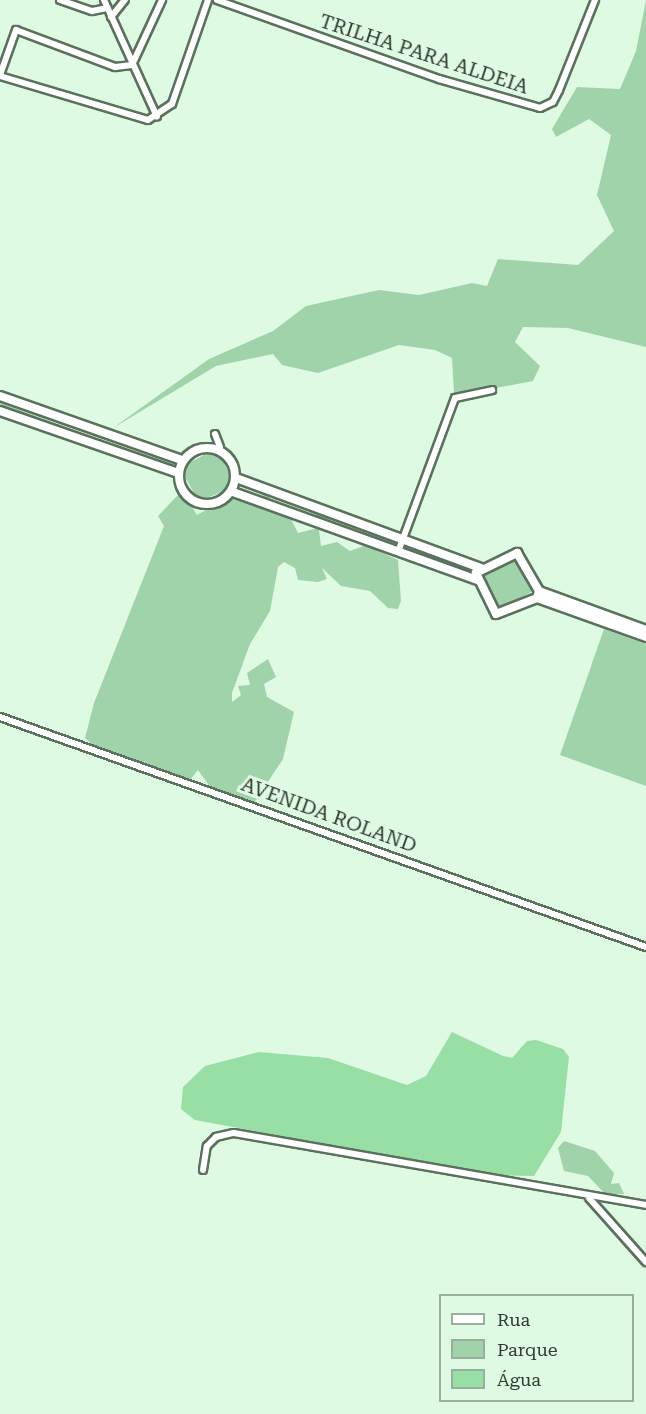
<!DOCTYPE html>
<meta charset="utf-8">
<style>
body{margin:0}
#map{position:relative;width:646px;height:1414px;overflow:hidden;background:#dffae3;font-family:"Roboto Serif",serif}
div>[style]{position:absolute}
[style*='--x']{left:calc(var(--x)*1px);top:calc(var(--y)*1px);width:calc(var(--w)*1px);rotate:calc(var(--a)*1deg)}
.green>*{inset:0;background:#a0d3a9}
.water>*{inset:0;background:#98dfa5}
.roads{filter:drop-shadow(2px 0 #59715d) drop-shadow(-2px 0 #59715d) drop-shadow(0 2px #59715d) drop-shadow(0 -2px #59715d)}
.minor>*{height:6px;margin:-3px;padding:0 3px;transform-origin:3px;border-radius:3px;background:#fff}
.secondary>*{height:8px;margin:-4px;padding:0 4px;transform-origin:4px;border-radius:4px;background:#fff}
.secondary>.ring{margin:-4px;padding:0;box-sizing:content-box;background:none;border:8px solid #fff;border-radius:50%}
span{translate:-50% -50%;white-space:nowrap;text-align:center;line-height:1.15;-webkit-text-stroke:6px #dffae3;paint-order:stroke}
.street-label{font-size:20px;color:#313b32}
.legend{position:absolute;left:439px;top:1294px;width:195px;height:108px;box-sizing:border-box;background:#dffae3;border:2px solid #99ae9c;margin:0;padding:8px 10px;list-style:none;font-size:18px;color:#313b32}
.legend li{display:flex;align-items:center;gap:12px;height:30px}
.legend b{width:30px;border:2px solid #99ae9c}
</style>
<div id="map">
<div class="green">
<div style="clip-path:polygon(646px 0,646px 347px,568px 328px,523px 327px,515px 342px,540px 366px,533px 381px,463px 394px,454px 393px,452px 358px,435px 350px,399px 345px,318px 373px,282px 365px,273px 354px,216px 366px,113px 428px,209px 359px,273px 331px,306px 306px,379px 290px,419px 295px,472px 283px,487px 286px,498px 259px,578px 265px,614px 231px,597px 195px,611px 135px,589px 119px,556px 137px,552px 129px,577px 87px,620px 89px,636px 51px)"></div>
<div style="clip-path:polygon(0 403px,170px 465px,0 408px)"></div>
<div style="clip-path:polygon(213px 450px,220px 453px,234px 486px,199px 502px,180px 468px)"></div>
<div style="clip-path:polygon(267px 493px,271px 495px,266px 502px,288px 507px,308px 523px,291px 519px,298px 533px,318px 528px,317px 515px,329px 514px,331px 523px,319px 530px,321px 546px,337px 542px,350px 551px,366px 545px,398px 560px,401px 601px,398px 609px,388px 608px,370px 591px,341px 586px,322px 568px,327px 579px,318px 582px,298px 580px,295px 568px,284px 562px,278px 567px,270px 611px,250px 644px,232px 693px,232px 702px,241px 695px,238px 686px,250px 685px,247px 673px,268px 659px,276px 677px,264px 684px,267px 697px,294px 712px,283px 759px,254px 803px,210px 787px,198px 770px,190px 780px,99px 751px,85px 738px,94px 703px,164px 526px,158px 516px,177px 496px,184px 495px,197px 515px,234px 494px,259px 498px)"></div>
<div style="clip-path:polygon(514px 557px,533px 591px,498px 611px,480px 574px)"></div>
<div style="clip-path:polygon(604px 629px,646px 644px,646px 786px,560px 755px)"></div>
<div style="clip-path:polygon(564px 1141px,595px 1151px,614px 1173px,611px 1184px,619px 1183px,624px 1194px,605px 1194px,588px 1176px,564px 1171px,558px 1148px)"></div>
</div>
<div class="water">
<div style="clip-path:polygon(452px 1032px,503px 1056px,512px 1058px,527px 1041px,536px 1040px,563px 1049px,569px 1057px,561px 1132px,534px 1176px,491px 1175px,195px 1120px,181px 1109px,183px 1087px,205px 1066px,259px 1052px,328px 1058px,407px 1085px,426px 1076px)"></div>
</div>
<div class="roads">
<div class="minor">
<div style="--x:60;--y:0;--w:34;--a:19"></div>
<div style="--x:92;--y:11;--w:15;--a:-11"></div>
<div style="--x:104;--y:0;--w:128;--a:65.6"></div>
<div style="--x:217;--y:0;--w:236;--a:19.6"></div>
<div style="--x:439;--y:79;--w:105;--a:16"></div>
<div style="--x:540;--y:108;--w:14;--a:-25"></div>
<div style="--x:553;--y:102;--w:13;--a:-63"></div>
<div style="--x:559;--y:90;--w:97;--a:-68.2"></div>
<div style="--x:111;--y:17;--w:22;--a:-51"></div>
<div style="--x:0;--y:75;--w:48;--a:-70.4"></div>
<div style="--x:16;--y:30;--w:106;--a:20.5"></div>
<div style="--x:115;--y:67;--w:17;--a:-7"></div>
<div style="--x:132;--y:65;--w:72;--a:-65.2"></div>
<div style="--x:0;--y:76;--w:154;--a:16.6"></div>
<div style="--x:148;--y:120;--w:29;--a:-34"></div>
<div style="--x:172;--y:104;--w:110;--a:-70.9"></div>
<div style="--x:215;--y:434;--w:14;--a:69"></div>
<div style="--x:398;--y:552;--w:164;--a:-69.7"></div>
<div style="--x:455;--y:398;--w:38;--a:-12"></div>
<div style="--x:0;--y:717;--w:686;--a:19.6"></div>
<div style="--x:203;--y:1170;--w:24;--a:-81"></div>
<div style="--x:207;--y:1146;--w:13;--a:-45"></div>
<div style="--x:216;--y:1137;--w:18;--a:-13"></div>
<div style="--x:234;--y:1133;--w:418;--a:9.9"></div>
<div style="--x:589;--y:1198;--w:86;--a:48.3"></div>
</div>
<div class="secondary">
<div style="--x:0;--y:396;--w:193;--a:19.4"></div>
<div style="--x:0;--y:411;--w:188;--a:19.2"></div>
<div class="ring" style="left:179px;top:448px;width:48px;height:48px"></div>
<div style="--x:236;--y:478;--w:261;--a:20.2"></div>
<div style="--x:233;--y:492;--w:259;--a:19.8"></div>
<div style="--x:517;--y:553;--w:44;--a:59.9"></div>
<div style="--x:539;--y:591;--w:7;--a:106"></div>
<div style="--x:537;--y:598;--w:44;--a:158.7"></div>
<div style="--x:496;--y:614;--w:46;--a:-116"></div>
<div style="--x:476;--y:573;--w:46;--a:-26"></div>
<div style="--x:539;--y:591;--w:114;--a:20"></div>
<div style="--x:537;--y:598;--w:116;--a:19.7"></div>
</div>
</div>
<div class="street-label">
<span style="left:424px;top:54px;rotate:18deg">TRILHA PARA ALDEIA</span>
<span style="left:329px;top:815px;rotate:20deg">AVENIDA ROLAND</span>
</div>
<ul class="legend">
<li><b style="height:8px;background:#fff"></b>Rua</li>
<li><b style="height:16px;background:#a0d3a9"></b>Parque</li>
<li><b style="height:16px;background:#98dfa5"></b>Água</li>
</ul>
</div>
